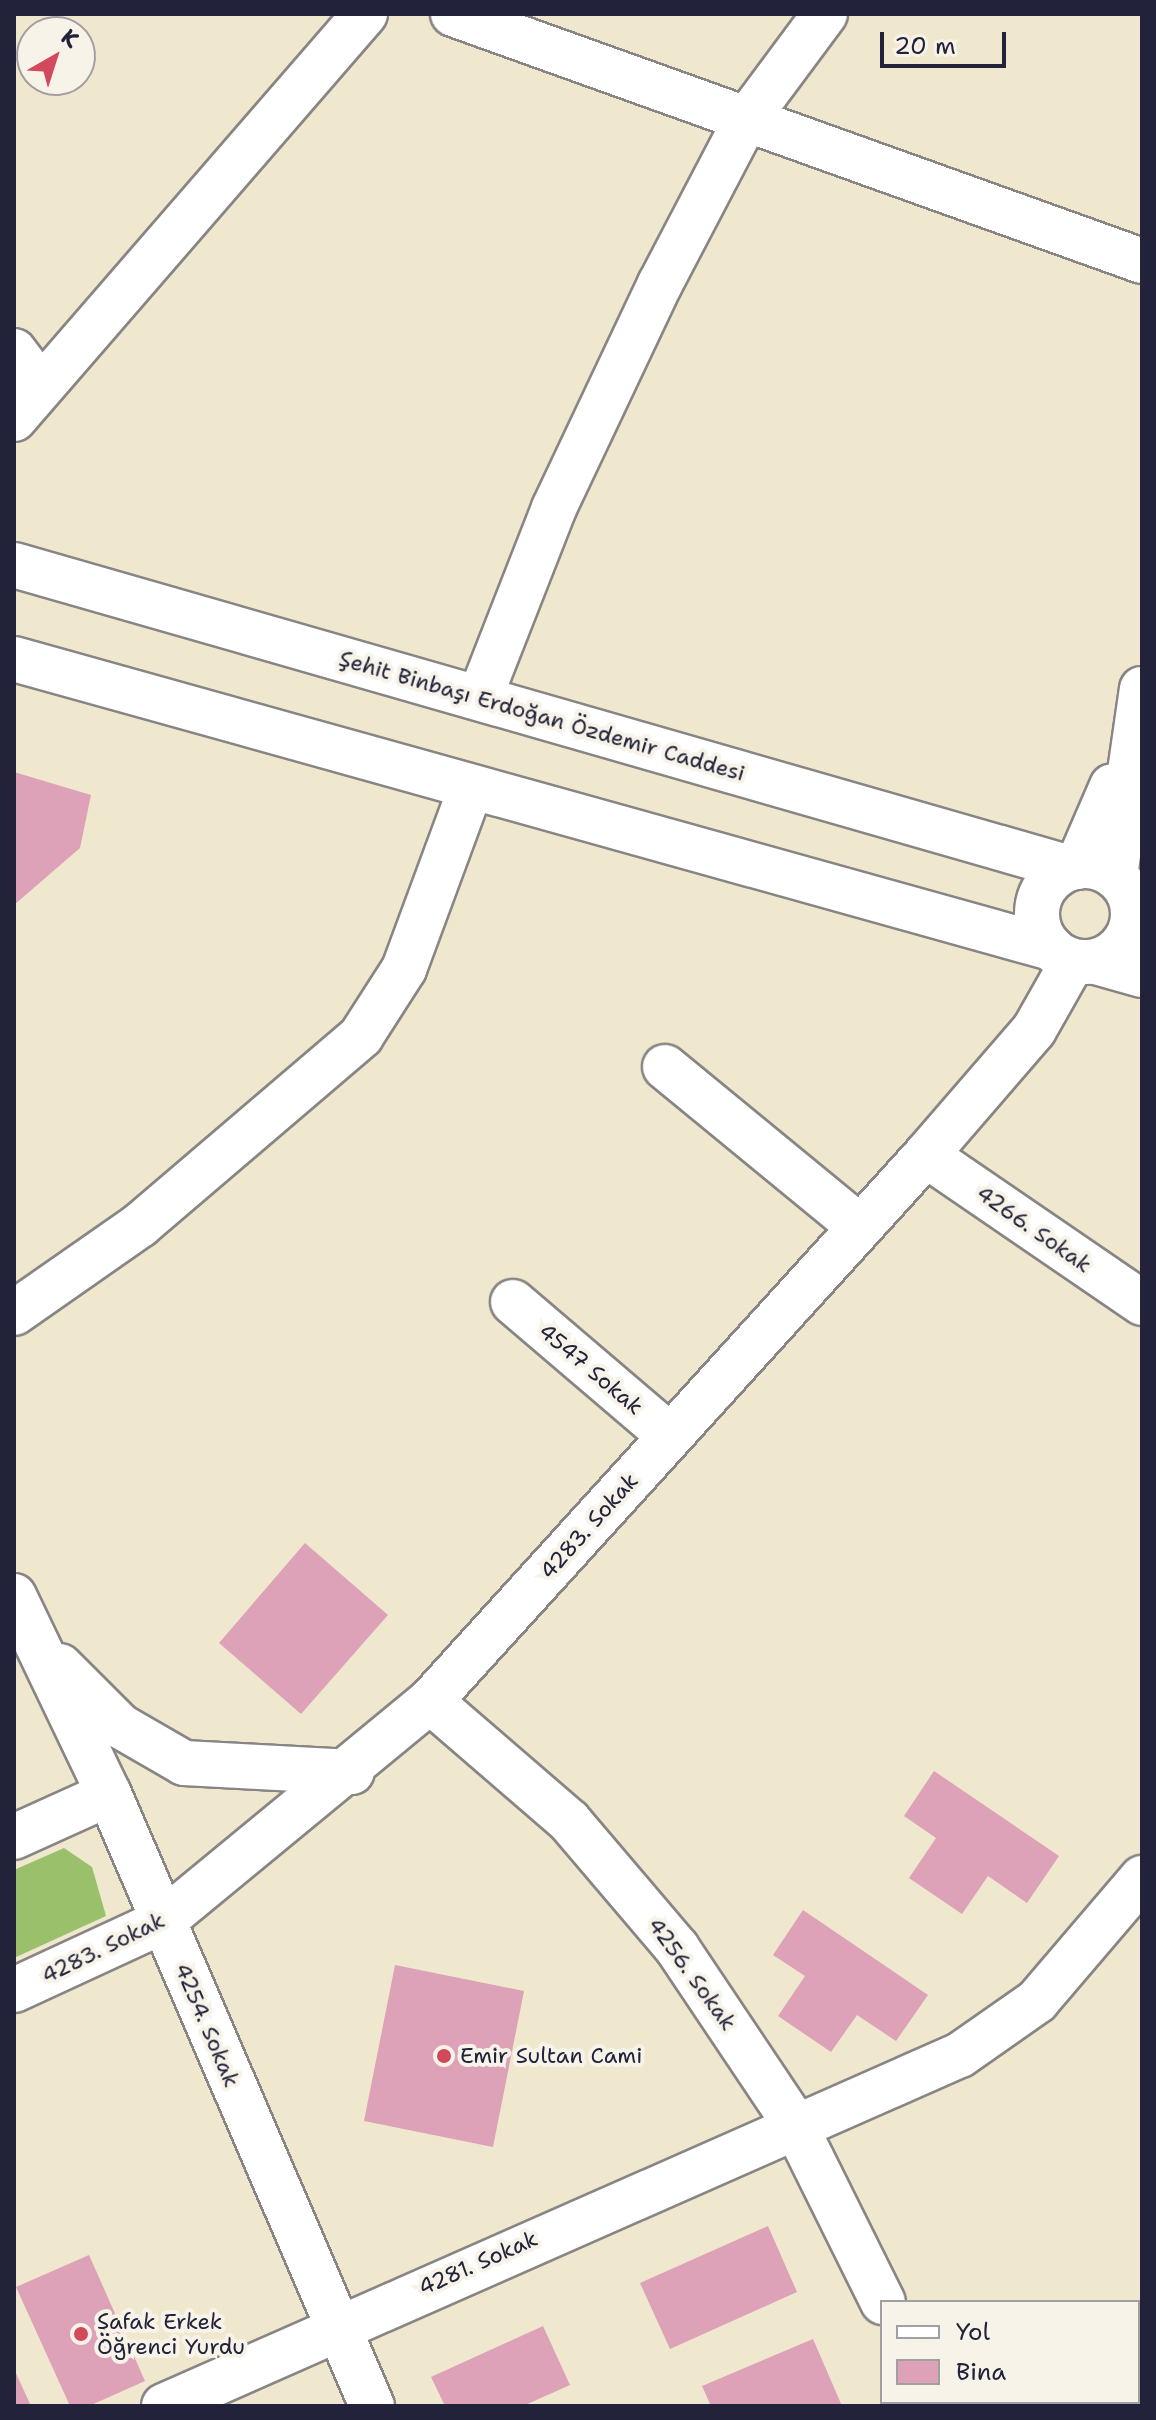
<!DOCTYPE html>
<meta charset="utf-8">
<style>
body{margin:0}
#map{position:relative;width:1156px;height:2420px;overflow:hidden;background:#efe8ce;font-family:"Shantell Sans",sans-serif}
div>[style]{position:absolute}
[style*='--x']{left:calc(var(--x)*1px);top:calc(var(--y)*1px);width:calc(var(--w)*1px);rotate:calc(var(--a)*1deg)}
.green>*{inset:0;background:#9ac06c}
.building>*{inset:0;background:#dda1b8}
.roads{filter:drop-shadow(2px 0 #888584) drop-shadow(-2px 0 #888584) drop-shadow(0 2px #888584) drop-shadow(0 -2px #888584)}
.minor>*{height:44px;margin:-22px;padding:0 22px;transform-origin:22px;border-radius:22px;background:#fff}
.secondary>*{height:44px;margin:-22px;padding:0 22px;transform-origin:22px;border-radius:22px;background:#fff}
.secondary>.ring{margin:-22px;padding:0;box-sizing:content-box;background:none;border:44px solid #fff;border-radius:50%}
.dots>*{width:22px;height:22px;translate:-50% -50%;box-sizing:border-box;border:4px solid #f7f3e8;border-radius:50%}
span{translate:-50% -50%;white-space:nowrap;text-align:center;line-height:1.15;-webkit-text-stroke:8px #f7f3e8;paint-order:stroke}
.street-label{font-size:22px;color:#22223b}
.poi-label{font-size:22px;color:#22223b}
.left{translate:0 -50%;text-align:left}
.frame{position:absolute;inset:0;border:16px solid #22223b;pointer-events:none}
.legend{position:absolute;left:880px;top:2300px;width:260px;height:104px;box-sizing:border-box;background:#f7f3e8;border:2px solid #a29fa3;margin:0;padding:10px 14px;list-style:none;font-size:24px;color:#22223b}
.legend li{display:flex;align-items:center;gap:16px;height:40px}
.legend b{width:40px;border:2px solid #a29fa3}
.north{position:absolute;left:16px;top:16px;width:80px;height:80px;box-sizing:border-box;background:#f7f3e8;border:2px solid #a29fa3;border-radius:50%;rotate:39deg;font-size:22px;font-weight:700;line-height:32px;text-align:center;color:#22223b}
.north::after{content:'';display:block;margin:auto;width:28px;height:36px;background:#d1495b;clip-path:polygon(50% 0,100% 100%,50% 72%,0 100%)}
.scale{position:absolute;left:880px;top:32px;width:126px;height:36px;box-sizing:border-box;border:4px solid #22223b;border-top:0;padding-left:10px;font-size:24px;line-height:28px;white-space:nowrap;color:#22223b;-webkit-text-stroke:6px #f7f3e8;paint-order:stroke}
</style>
<div id="map">
<div class="green">
<div style="clip-path:polygon(64px 1848px,92px 1867px,106px 1916px,14px 1958px,14px 1870px)"></div>
</div>
<div class="building">
<div style="clip-path:polygon(14px 772px,91px 795px,80px 848px,14px 905px)"></div>
<div style="clip-path:polygon(305px 1543px,388px 1615px,301px 1714px,219px 1643px)"></div>
<div style="clip-path:polygon(934px 1771px,1059px 1856px,1027px 1903px,988px 1876px,962px 1914px,909px 1878px,936px 1838px,904px 1816px)"></div>
<div style="clip-path:polygon(803px 1910px,928px 1995px,896px 2041px,857px 2015px,831px 2052px,778px 2016px,805px 1976px,773px 1955px)"></div>
<div style="clip-path:polygon(395px 1965px,524px 1991px,493px 2147px,364px 2121px)"></div>
<div style="clip-path:polygon(768px 2226px,797px 2292px,670px 2349px,640px 2283px)"></div>
<div style="clip-path:polygon(89px 2255px,145px 2381px,89px 2406px,70px 2406px,16px 2287px)"></div>
<div style="clip-path:polygon(543px 2326px,570px 2385px,523px 2406px,445px 2406px,431px 2377px)"></div>
<div style="clip-path:polygon(813px 2339px,842px 2406px,711px 2406px,702px 2386px)"></div>
<div style="clip-path:polygon(14px 2369px,31px 2406px,14px 2406px)"></div>
</div>
<div class="roads">
<div class="minor">
<div style="--x:453;--y:14;--w:732;--a:19.72"></div>
<div style="--x:14;--y:351;--w:41;--a:52.9"></div>
<div style="--x:14;--y:419;--w:536;--a:-49.09"></div>
<div style="--x:480;--y:697;--w:203;--a:-68.6"></div>
<div style="--x:554;--y:508;--w:248;--a:-64.7"></div>
<div style="--x:660;--y:284;--w:182;--a:-62.4"></div>
<div style="--x:744;--y:123;--w:136;--a:-53.4"></div>
<div style="--x:1077;--y:867;--w:88;--a:-66.6"></div>
<div style="--x:1115;--y:876;--w:189;--a:-81.8"></div>
<div style="--x:665;--y:1067;--w:247;--a:39.4"></div>
<div style="--x:926;--y:1155;--w:262;--a:34.4"></div>
<div style="--x:513;--y:1302;--w:206;--a:40.5"></div>
<div style="--x:14;--y:1313;--w:154;--a:-34.9"></div>
<div style="--x:140;--y:1225;--w:291;--a:-40.5"></div>
<div style="--x:361;--y:1036;--w:80;--a:-57.3"></div>
<div style="--x:404;--y:969;--w:193;--a:-69.7"></div>
<div style="--x:14;--y:1596;--w:220;--a:64.4"></div>
<div style="--x:109;--y:1794;--w:666;--a:66.74"></div>
<div style="--x:60;--y:1666;--w:85;--a:45"></div>
<div style="--x:120;--y:1726;--w:74;--a:30"></div>
<div style="--x:184;--y:1763;--w:168;--a:3.1"></div>
<div style="--x:430;--y:1701;--w:184;--a:40.8"></div>
<div style="--x:569;--y:1821;--w:167;--a:49.6"></div>
<div style="--x:677;--y:1948;--w:211;--a:56.2"></div>
<div style="--x:794;--y:2123;--w:200;--a:63.6"></div>
<div style="--x:14;--y:1837;--w:104;--a:-24.4"></div>
<div style="--x:14;--y:1990;--w:164;--a:-24.8"></div>
<div style="--x:163;--y:1921;--w:346;--a:-39.5"></div>
<div style="--x:430;--y:1701;--w:738;--a:-47.75"></div>
<div style="--x:926;--y:1155;--w:165;--a:-49.2"></div>
<div style="--x:1034;--y:1030;--w:79;--a:-60.5"></div>
<div style="--x:932;--y:2402;--w:4;--a:63"></div>
<div style="--x:164;--y:2406;--w:870;--a:-23.8"></div>
<div style="--x:960;--y:2055;--w:94;--a:-35"></div>
<div style="--x:1037;--y:2001;--w:162;--a:-49.5"></div>
</div>
<div class="secondary">
<div style="--x:14;--y:565;--w:1099;--a:16.01"></div>
<div style="--x:14;--y:659;--w:1077;--a:15.57"></div>
<div class="ring" style="left:1037px;top:866px;width:52px;height:52px"></div>
<div style="--x:1096;--y:962;--w:48;--a:15.8"></div>
</div>
</div>
<div class="dots">
<div style="left:444px;top:2056px;background:#d1495b"></div>
<div style="left:81px;top:2334px;background:#d1495b"></div>
</div>
<div class="street-label">
<span style="left:542px;top:716px;rotate:16deg">Şehit Binbaşı Erdoğan Özdemir Caddesi</span>
<span style="left:1034px;top:1229px;rotate:35deg">4266. Sokak</span>
<span style="left:591px;top:1369px;rotate:40deg">4547 Sokak</span>
<span style="left:589px;top:1526px;rotate:-48deg">4283. Sokak</span>
<span style="left:103px;top:1948px;rotate:-26deg">4283. Sokak</span>
<span style="left:692px;top:1974px;rotate:54deg">4256. Sokak</span>
<span style="left:207px;top:2025px;rotate:67deg">4254. Sokak</span>
<span style="left:478px;top:2263px;rotate:-24deg">4281. Sokak</span>
</div>
<div class="poi-label">
<span class="left" style="left:460px;top:2056px">Emir Sultan Cami</span>
<span class="left" style="left:97px;top:2334px">Şafak Erkek<br>Öğrenci Yurdu</span>
</div>
<div class="frame"></div>
<ul class="legend">
<li><b style="height:10px;background:#fff"></b>Yol</li>
<li><b style="height:22px;background:#dda1b8"></b>Bina</li>
</ul>
<div class="north">K</div>
<div class="scale">20 m</div>
</div>
